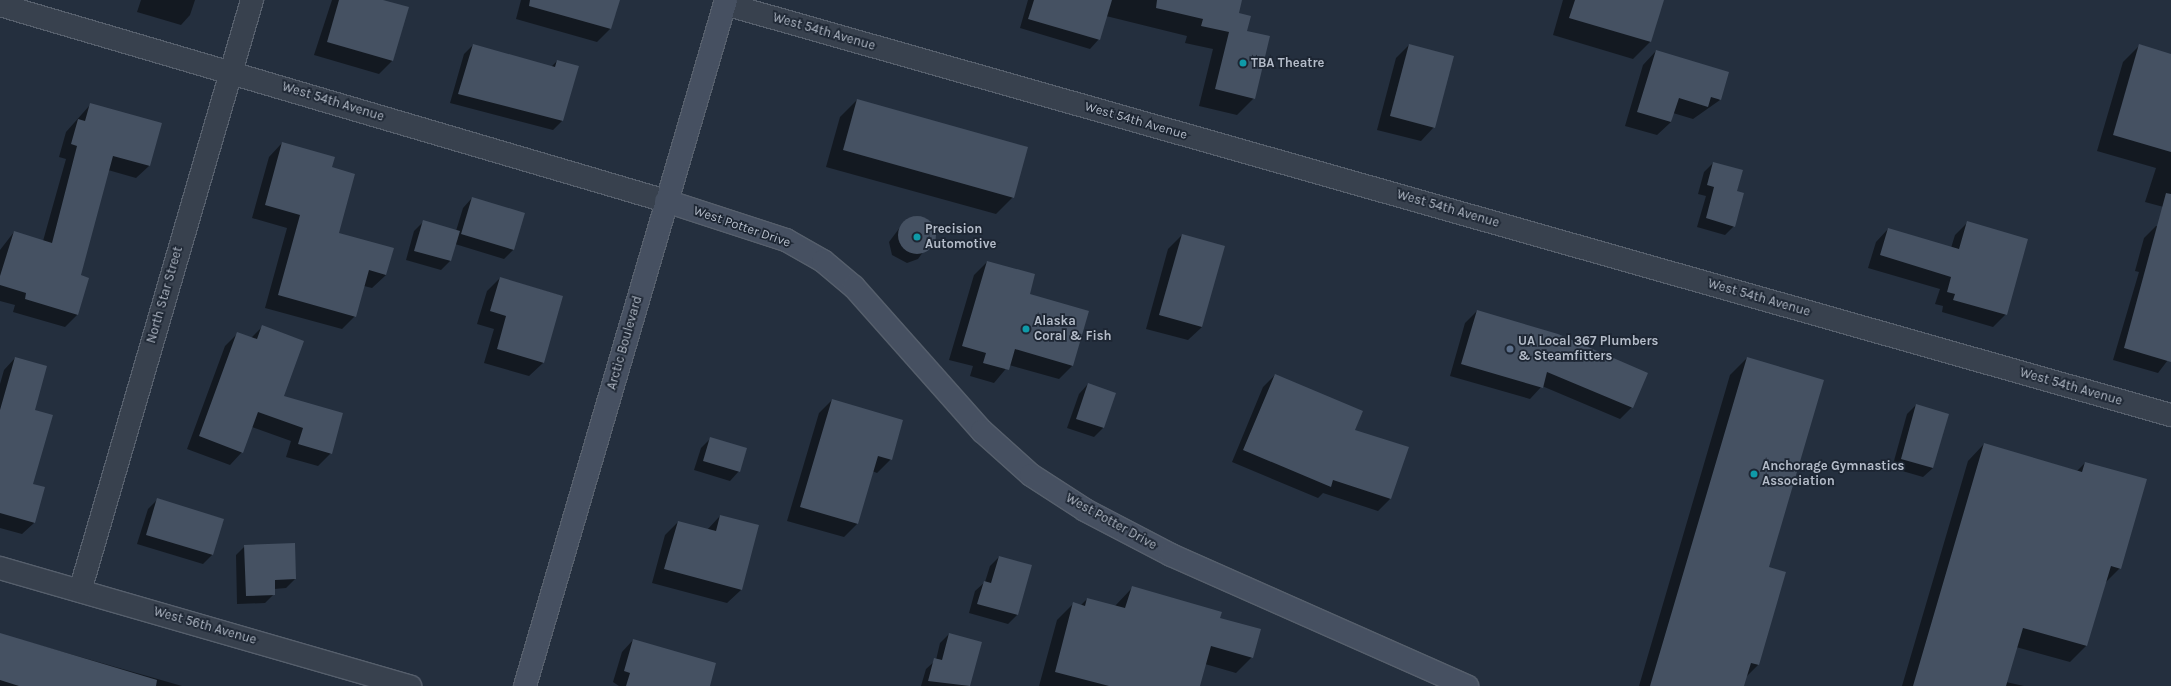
<!DOCTYPE html>
<style>
body{margin:0}
#map{position:relative;width:2171px;height:686px;overflow:hidden;background:#242f3e;font-family:Karla,sans-serif}
div>[style]{position:absolute}
[style*='--x']{left:calc(var(--x)*1px);top:calc(var(--y)*1px);width:calc(var(--w)*1px);rotate:calc(var(--a)*1deg)}
.shadow>*{inset:0;background:#0007}
.building>*{inset:0;background:#455162}
.round{border-radius:50%}
.roads{filter:drop-shadow(1px 0 #565f6c) drop-shadow(-1px 0 #565f6c) drop-shadow(0 1px #565f6c) drop-shadow(0 -1px #565f6c)}
.street>*{height:22px;margin:-11px;padding:0 11px;transform-origin:11px;border-radius:11px;background:#38414e}
.secondary>*{height:22px;margin:-11px;padding:0 11px;transform-origin:11px;border-radius:11px;background:#465061}
.dots>*{width:11px;height:11px;translate:-50% -50%;box-sizing:border-box;border:2px solid #1d2633;border-radius:50%}
span{translate:-50% -50%;white-space:nowrap;text-align:center;line-height:1.15;-webkit-text-stroke:3.5px #1d2633;paint-order:stroke}
.street-label{font-size:13px;color:#b4bcc9}
.poi-label{font-size:13px;color:#b4bcc9;font-weight:700}
.left{translate:0 -50%;text-align:left}
</style>
<div id="map">
<div class="shadow">
<div style="clip-path:polygon(141px 0,195px 0,190px 15px,181px 25px,137px 12px)"></div>
<div style="clip-path:polygon(332px 0,380px 0,392px 61px,379px 74px,314px 55px)"></div>
<div style="clip-path:polygon(521px 0,619px 0,610px 29px,597px 42px,516px 19px)"></div>
<div style="clip-path:polygon(1028px 0,1241px 0,1238px 14px,1246px 32px,1254px 98px,1237px 115px,1199px 106px,1213px 49px,1185px 43px,1187px 36px,1106px 16px,1099px 39px,1090px 49px,1020px 28px)"></div>
<div style="clip-path:polygon(1563px 0,1663px 0,1650px 42px,1633px 59px,1553px 35px)"></div>
<div style="clip-path:polygon(473px 45px,551px 67px,557px 61px,578px 67px,562px 121px,553px 130px,450px 103px,464px 54px)"></div>
<div style="clip-path:polygon(1409px 45px,1434px 127px,1421px 141px,1377px 130px,1396px 58px)"></div>
<div style="clip-path:polygon(2139px 46px,2171px 55px,2171px 209px,2145px 202px,2156px 168px,2097px 151px,2123px 62px)"></div>
<div style="clip-path:polygon(1656px 51px,1720px 100px,1693px 119px,1673px 113px,1671px 122px,1657px 135px,1625px 126px,1643px 65px)"></div>
<div style="clip-path:polygon(857px 100px,1013px 197px,996px 214px,826px 167px,840px 117px)"></div>
<div style="clip-path:polygon(90px 105px,160px 124px,149px 166px,136px 178px,108px 170px,80px 276px,88px 278px,77px 315px,65px 327px,13px 312px,15px 305px,0 301px,0 250px,14px 232px,43px 241px,66px 159px,59px 157px,66px 132px)"></div>
<div style="clip-path:polygon(282px 143px,331px 168px,338px 234px,386px 275px,372px 288px,364px 286px,355px 316px,342px 329px,265px 308px,287px 228px,252px 218px,269px 157px)"></div>
<div style="clip-path:polygon(1713px 163px,1736px 192px,1734px 226px,1725px 235px,1697px 227px,1706px 196px,1698px 194px,1704px 172px)"></div>
<div style="clip-path:polygon(472px 198px,514px 249px,504px 259px,455px 244px,450px 261px,441px 270px,406px 260px,414px 231px,424px 221px,456px 231px,463px 208px)"></div>
<div style="clip-path:polygon(916px 216px,927px 219px,936px 234px,918px 259px,907px 263px,892px 255px,889px 242px,904px 222px)"></div>
<div style="clip-path:polygon(1968px 222px,2006px 314px,1993px 327px,1942px 312px,1943px 306px,1935px 304px,1940px 289px,1868px 268px,1876px 242px,1888px 229px,1951px 248px,1955px 235px)"></div>
<div style="clip-path:polygon(2156px 226px,2171px 231px,2171px 356px,2158px 373px,2113px 360px,2139px 272px,2135px 271px,2144px 238px)"></div>
<div style="clip-path:polygon(1182px 235px,1202px 327px,1188px 340px,1146px 329px,1168px 249px)"></div>
<div style="clip-path:polygon(987px 262px,1028px 294px,1072px 366px,1059px 379px,1009px 365px,994px 383px,970px 376px,973px 366px,949px 360px,974px 275px)"></div>
<div style="clip-path:polygon(500px 278px,562px 296px,543px 363px,529px 376px,484px 363px,494px 329px,477px 324px,487px 291px)"></div>
<div style="clip-path:polygon(1477px 311px,1632px 407px,1620px 419px,1542px 386px,1530px 399px,1450px 376px,1465px 323px)"></div>
<div style="clip-path:polygon(262px 327px,282px 397px,331px 453px,318px 466px,286px 457px,291px 441px,252px 427px,242px 452px,230px 465px,187px 449px,225px 346px,238px 333px,251px 338px)"></div>
<div style="clip-path:polygon(15px 358px,33px 411px,32px 485px,44px 488px,34px 523px,22px 534px,0 528px,0 384px,4px 370px)"></div>
<div style="clip-path:polygon(1747px 358px,1767px 568px,1785px 573px,1758px 665px,1746px 677px,1743px 686px,1639px 686px,1730px 375px)"></div>
<div style="clip-path:polygon(1275px 375px,1353px 430px,1390px 499px,1378px 511px,1323px 493px,1318px 498px,1232px 462px,1263px 387px)"></div>
<div style="clip-path:polygon(1088px 384px,1114px 393px,1103px 428px,1094px 437px,1067px 428px,1079px 394px)"></div>
<div style="clip-path:polygon(832px 400px,891px 459px,877px 473px,872px 471px,857px 524px,844px 537px,787px 521px,819px 413px)"></div>
<div style="clip-path:polygon(1916px 405px,1933px 468px,1923px 477px,1892px 468px,1907px 414px)"></div>
<div style="clip-path:polygon(710px 439px,739px 471px,730px 481px,694px 470px,701px 448px)"></div>
<div style="clip-path:polygon(1984px 444px,2077px 471px,2085px 463px,2120px 568px,2104px 584px,2086px 646px,2070px 662px,2016px 647px,2006px 682px,2024px 686px,1902px 686px,1968px 461px)"></div>
<div style="clip-path:polygon(157px 500px,223px 519px,212px 555px,203px 564px,137px 544px,148px 509px)"></div>
<div style="clip-path:polygon(720px 516px,741px 590px,727px 603px,652px 583px,665px 535px,678px 522px,707px 530px)"></div>
<div style="clip-path:polygon(245px 546px,295px 579px,286px 588px,274px 589px,274px 594px,265px 603px,237px 604px,236px 555px)"></div>
<div style="clip-path:polygon(999px 557px,1017px 615px,1008px 624px,969px 613px,975px 591px,985px 582px,990px 566px)"></div>
<div style="clip-path:polygon(1132px 588px,1218px 619px,1252px 657px,1236px 673px,1205px 664px,1199px 686px,1039px 686px,1057px 620px,1073px 604px,1081px 605px,1087px 599px,1115px 606px)"></div>
<div style="clip-path:polygon(0 634px,182px 686px,0 686px)"></div>
<div style="clip-path:polygon(949px 634px,981px 643px,969px 686px,921px 686px,926px 669px,936px 660px,940px 643px)"></div>
<div style="clip-path:polygon(633px 640px,709px 686px,619px 686px,613px 682px,622px 652px)"></div>
</div>
<div class="building">
<div style="clip-path:polygon(339px 0,383px 0,409px 7px,393px 61px,327px 42px)"></div>
<div style="clip-path:polygon(530px 0,620px 0,611px 29px,529px 6px)"></div>
<div style="clip-path:polygon(1034px 0,1112px 0,1100px 40px,1028px 19px)"></div>
<div style="clip-path:polygon(1157px 0,1242px 0,1239px 13px,1251px 16px,1247px 31px,1270px 36px,1255px 99px,1215px 89px,1229px 32px,1201px 26px,1203px 19px,1156px 8px)"></div>
<div style="clip-path:polygon(1575px 0,1664px 0,1651px 42px,1569px 18px)"></div>
<div style="clip-path:polygon(473px 44px,555px 67px,557px 60px,579px 66px,563px 121px,458px 94px)"></div>
<div style="clip-path:polygon(1409px 44px,1454px 56px,1435px 128px,1390px 116px)"></div>
<div style="clip-path:polygon(2139px 44px,2171px 54px,2171px 152px,2113px 135px)"></div>
<div style="clip-path:polygon(1656px 50px,1729px 72px,1721px 100px,1711px 97px,1708px 107px,1679px 98px,1671px 122px,1637px 112px)"></div>
<div style="clip-path:polygon(857px 99px,1028px 147px,1014px 198px,843px 150px)"></div>
<div style="clip-path:polygon(90px 103px,162px 123px,150px 166px,113px 156px,81px 275px,89px 278px,78px 315px,25px 299px,26px 293px,0 285px,0 276px,14px 231px,52px 243px,77px 146px,71px 144px,78px 119px,85px 121px)"></div>
<div style="clip-path:polygon(282px 142px,335px 157px,332px 167px,355px 174px,339px 233px,394px 248px,386px 275px,369px 270px,356px 317px,278px 295px,300px 215px,265px 205px)"></div>
<div style="clip-path:polygon(1713px 162px,1743px 170px,1737px 191px,1744px 193px,1735px 227px,1706px 218px,1714px 187px,1707px 185px)"></div>
<div style="clip-path:polygon(2166px 193px,2171px 194px,2171px 362px,2124px 348px)"></div>
<div style="clip-path:polygon(472px 197px,525px 213px,514px 250px,461px 234px)"></div>
<div class="round" style="left:898px;top:216px;width:38px;height:38px"></div>
<div style="clip-path:polygon(423px 220px,460px 231px,451px 261px,414px 251px)"></div>
<div style="clip-path:polygon(1967px 221px,2028px 239px,2007px 315px,1953px 300px,1955px 294px,1947px 292px,1951px 277px,1880px 255px,1888px 228px,1959px 249px)"></div>
<div style="clip-path:polygon(1182px 234px,1225px 246px,1202px 327px,1159px 315px)"></div>
<div style="clip-path:polygon(987px 261px,1035px 274px,1030px 294px,1089px 311px,1073px 366px,1015px 349px,1009px 370px,983px 363px,986px 353px,962px 346px)"></div>
<div style="clip-path:polygon(500px 277px,563px 296px,544px 363px,497px 349px,506px 316px,490px 311px)"></div>
<div style="clip-path:polygon(1477px 310px,1558px 334px,1648px 373px,1633px 408px,1547px 372px,1543px 388px,1461px 364px)"></div>
<div style="clip-path:polygon(262px 325px,304px 341px,284px 396px,343px 413px,332px 454px,298px 444px,303px 428px,258px 412px,243px 453px,199px 436px,237px 332px,257px 339px)"></div>
<div style="clip-path:polygon(15px 357px,47px 366px,35px 410px,53px 415px,33px 484px,45px 487px,35px 523px,0 513px,0 410px)"></div>
<div style="clip-path:polygon(1747px 357px,1824px 380px,1769px 567px,1786px 572px,1759px 665px,1751px 663px,1744px 686px,1650px 686px)"></div>
<div style="clip-path:polygon(1275px 374px,1363px 411px,1355px 430px,1409px 447px,1391px 499px,1333px 480px,1331px 487px,1243px 450px)"></div>
<div style="clip-path:polygon(1088px 383px,1116px 393px,1104px 428px,1076px 419px)"></div>
<div style="clip-path:polygon(832px 399px,903px 420px,892px 460px,878px 456px,858px 524px,800px 507px)"></div>
<div style="clip-path:polygon(1916px 404px,1949px 414px,1933px 468px,1901px 459px)"></div>
<div style="clip-path:polygon(710px 437px,747px 448px,740px 472px,703px 461px)"></div>
<div style="clip-path:polygon(1984px 443px,2082px 472px,2085px 462px,2147px 479px,2121px 569px,2111px 566px,2087px 646px,2023px 628px,2006px 686px,1913px 686px)"></div>
<div style="clip-path:polygon(157px 498px,224px 519px,213px 555px,146px 535px)"></div>
<div style="clip-path:polygon(720px 515px,759px 525px,742px 590px,664px 569px,678px 521px,716px 531px)"></div>
<div style="clip-path:polygon(295px 543px,296px 579px,275px 580px,275px 595px,246px 596px,244px 545px)"></div>
<div style="clip-path:polygon(999px 556px,1032px 565px,1018px 615px,977px 604px,984px 581px,991px 583px)"></div>
<div style="clip-path:polygon(1132px 586px,1222px 612px,1220px 618px,1261px 629px,1253px 658px,1211px 646px,1200px 686px,1109px 686px,1055px 672px,1073px 602px,1085px 606px,1087px 598px,1125px 608px)"></div>
<div style="clip-path:polygon(0 633px,157px 680px,156px 686px,19px 686px,0 680px)"></div>
<div style="clip-path:polygon(949px 633px,982px 642px,970px 686px,928px 681px,934px 658px,942px 660px)"></div>
<div style="clip-path:polygon(633px 639px,716px 663px,710px 686px,626px 686px,630px 673px,624px 671px)"></div>
</div>
<div class="roads">
<div class="street">
<div style="--x:725;--y:4;--w:1503;--a:15.87"></div>
<div style="--x:0;--y:5;--w:694;--a:16.4"></div>
<div style="--x:0;--y:568;--w:427;--a:16.1"></div>
<div style="--x:80;--y:591;--w:616;--a:-73.77"></div>
</div>
<div class="secondary">
<div style="--x:666;--y:201;--w:126;--a:18"></div>
<div style="--x:786;--y:240;--w:43;--a:29.6"></div>
<div style="--x:823;--y:261;--w:40;--a:40"></div>
<div style="--x:854;--y:287;--w:193;--a:48.4"></div>
<div style="--x:982;--y:431;--w:66;--a:41.9"></div>
<div style="--x:1031;--y:475;--w:64;--a:32.9"></div>
<div style="--x:1085;--y:510;--w:97;--a:27.6"></div>
<div style="--x:1171;--y:555;--w:324;--a:23.9"></div>
<div style="--x:525;--y:686;--w:715;--a:-73.67"></div>
</div>
</div>
<div class="dots">
<div style="left:1243px;top:63px;background:#0f9aa8"></div>
<div style="left:917px;top:237px;background:#0f9aa8"></div>
<div style="left:1026px;top:329px;background:#0f9aa8"></div>
<div style="left:1510px;top:349px;background:#5c6f8a"></div>
<div style="left:1754px;top:474px;background:#0f9aa8"></div>
</div>
<div class="street-label">
<span style="left:824px;top:32px;rotate:16deg">West 54th Avenue</span>
<span style="left:333px;top:102px;rotate:17deg">West 54th Avenue</span>
<span style="left:1136px;top:121px;rotate:16deg">West 54th Avenue</span>
<span style="left:1448px;top:209px;rotate:16deg">West 54th Avenue</span>
<span style="left:742px;top:227px;rotate:19deg">West Potter Drive</span>
<span style="left:165px;top:295px;rotate:-74deg">North Star Street</span>
<span style="left:1759px;top:298px;rotate:16deg">West 54th Avenue</span>
<span style="left:625px;top:343px;rotate:-74deg">Arctic Boulevard</span>
<span style="left:2071px;top:387px;rotate:16deg">West 54th Avenue</span>
<span style="left:1111px;top:522px;rotate:29deg">West Potter Drive</span>
<span style="left:205px;top:626px;rotate:16deg">West 56th Avenue</span>
</div>
<div class="poi-label">
<span class="left" style="left:1251px;top:63px">TBA Theatre</span>
<span class="left" style="left:925px;top:237px">Precision<br>Automotive</span>
<span class="left" style="left:1034px;top:329px">Alaska<br>Coral &amp; Fish</span>
<span class="left" style="left:1518px;top:349px">UA Local 367 Plumbers<br>&amp; Steamfitters</span>
<span class="left" style="left:1762px;top:474px">Anchorage Gymnastics<br>Association</span>
</div>
</div>
